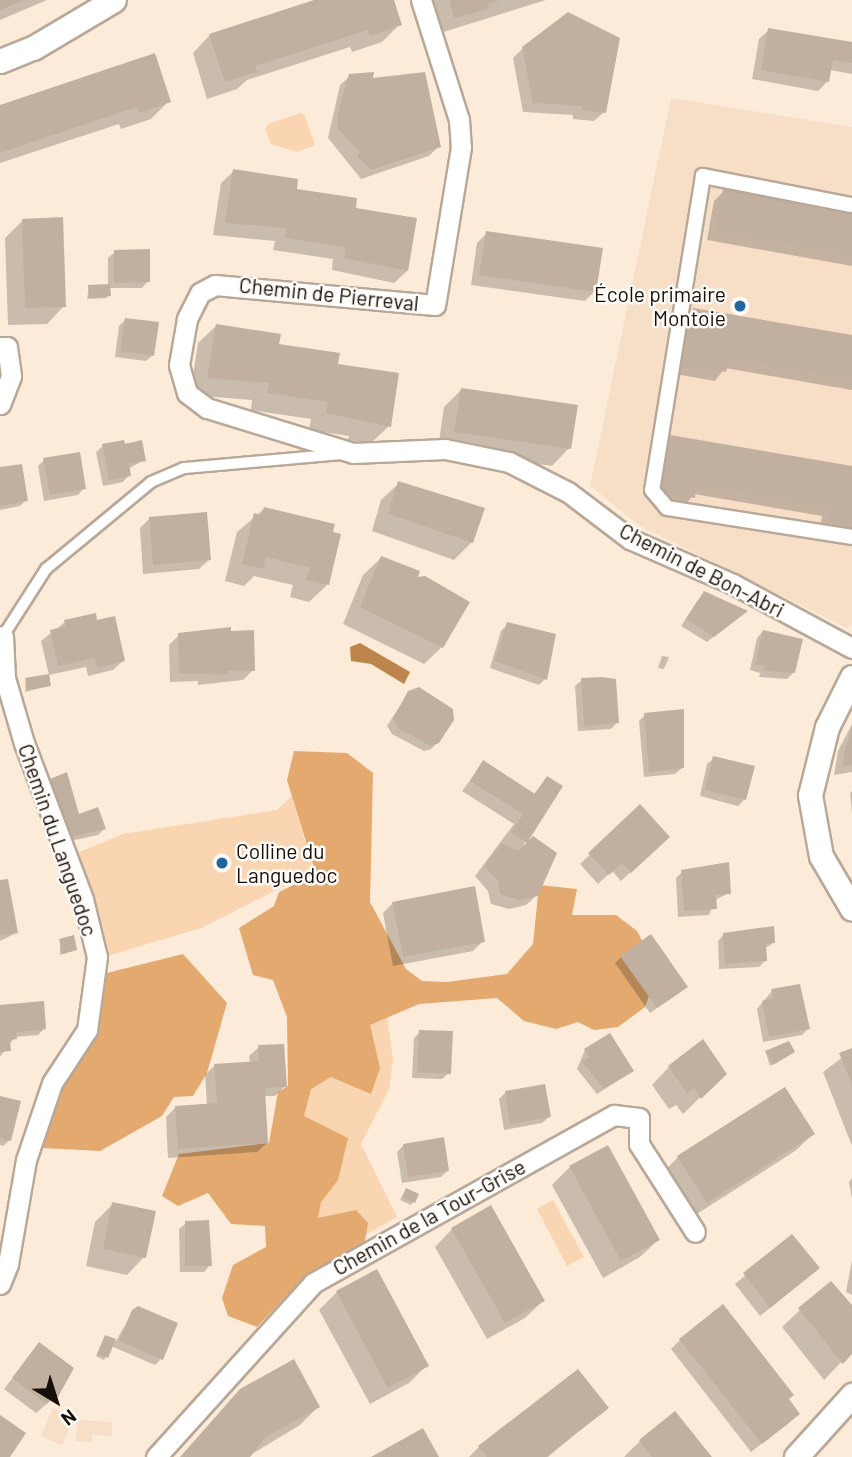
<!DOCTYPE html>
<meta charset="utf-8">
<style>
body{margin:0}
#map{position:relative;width:852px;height:1457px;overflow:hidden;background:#fdebd9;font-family:Barlow,sans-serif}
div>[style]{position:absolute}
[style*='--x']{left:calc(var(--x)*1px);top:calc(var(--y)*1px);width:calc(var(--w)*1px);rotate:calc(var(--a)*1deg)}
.built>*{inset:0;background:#f6dec7}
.green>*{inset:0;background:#fad5b1}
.forest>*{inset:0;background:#e3a96f}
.water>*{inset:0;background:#bd854b}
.shadow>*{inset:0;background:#0003}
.building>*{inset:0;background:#c1b09f}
.roads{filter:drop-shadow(2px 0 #b9a898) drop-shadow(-2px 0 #b9a898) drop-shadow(0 2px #b9a898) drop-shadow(0 -2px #b9a898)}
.service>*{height:10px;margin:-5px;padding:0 5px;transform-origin:5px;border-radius:5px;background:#fff}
.pedestrian>*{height:14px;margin:-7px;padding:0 7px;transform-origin:7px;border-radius:7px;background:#fff}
.minor>*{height:19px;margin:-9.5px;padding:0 9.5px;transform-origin:9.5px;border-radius:9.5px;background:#fff}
.tertiary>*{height:23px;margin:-11.5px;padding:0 11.5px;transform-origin:11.5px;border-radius:11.5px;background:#fff}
.dots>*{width:19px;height:19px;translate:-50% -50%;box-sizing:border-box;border:4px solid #fffbf7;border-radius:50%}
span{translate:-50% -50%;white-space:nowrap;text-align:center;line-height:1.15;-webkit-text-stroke:5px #fffbf7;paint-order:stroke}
.street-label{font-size:21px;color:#160f0a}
.poi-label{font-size:21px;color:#160f0a}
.right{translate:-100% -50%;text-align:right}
.left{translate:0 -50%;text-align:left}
.north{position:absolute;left:21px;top:1366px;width:70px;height:70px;-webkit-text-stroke:5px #fffbf7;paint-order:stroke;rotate:142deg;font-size:19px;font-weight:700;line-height:28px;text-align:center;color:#160f0a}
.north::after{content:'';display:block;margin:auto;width:24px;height:32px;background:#160f0a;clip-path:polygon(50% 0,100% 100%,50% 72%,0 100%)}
</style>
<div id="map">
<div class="built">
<div style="clip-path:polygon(671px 98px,852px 127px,852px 624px,847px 628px,640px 526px,590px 486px)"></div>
<div style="clip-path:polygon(53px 1408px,74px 1417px,62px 1445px,41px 1436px)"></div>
<div style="clip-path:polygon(77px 1420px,112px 1422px,112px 1436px,92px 1435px,92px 1442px,76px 1441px)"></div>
</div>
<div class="green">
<div style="clip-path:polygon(300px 113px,305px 116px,315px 145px,297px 152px,271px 144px,265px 129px,268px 124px)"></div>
<div style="clip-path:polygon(292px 796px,333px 939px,382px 978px,393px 1060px,389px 1089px,361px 1144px,397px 1217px,319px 1261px,295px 1090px,298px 879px,201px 928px,104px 957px,72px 855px,123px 834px,277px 810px)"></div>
<div style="clip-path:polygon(553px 1200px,584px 1257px,567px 1266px,537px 1209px)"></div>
</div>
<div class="forest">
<div style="clip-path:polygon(294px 751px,347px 753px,373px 773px,370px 902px,406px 969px,422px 981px,447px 982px,507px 974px,533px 944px,539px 885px,577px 889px,572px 915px,616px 915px,637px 931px,658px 971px,645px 1007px,618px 1027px,594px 1030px,578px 1022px,556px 1029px,524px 1021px,497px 998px,419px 1004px,370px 1025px,380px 1068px,371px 1094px,331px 1077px,311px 1089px,304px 1116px,348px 1138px,338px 1180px,321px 1202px,318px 1218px,356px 1210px,368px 1223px,365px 1241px,305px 1276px,257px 1327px,228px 1316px,222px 1298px,233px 1265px,266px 1247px,265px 1226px,231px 1224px,208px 1193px,178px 1206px,162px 1196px,179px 1154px,269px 1143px,278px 1092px,288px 1086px,287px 1017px,273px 980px,253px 975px,239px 928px,274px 906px,279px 892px,316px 874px,287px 780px)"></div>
<div style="clip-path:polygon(183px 954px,227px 1003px,207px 1073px,193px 1096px,174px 1097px,162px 1116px,100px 1151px,43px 1148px,41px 1135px,55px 1088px,100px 1017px,107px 973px)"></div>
</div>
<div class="water">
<div style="clip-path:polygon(360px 643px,410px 672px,404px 684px,371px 664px,351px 661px,350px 647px)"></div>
</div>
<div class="shadow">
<div style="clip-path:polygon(0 0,47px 0,0 20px)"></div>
<div style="clip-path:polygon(319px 0,392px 0,400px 24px,382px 42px,352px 52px,350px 47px,247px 80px,237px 89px,207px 99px,193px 53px,210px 35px)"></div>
<div style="clip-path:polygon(427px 0,546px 0,437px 34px)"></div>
<div style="clip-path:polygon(769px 30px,852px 44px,852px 74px,830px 70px,828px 81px,818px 91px,752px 79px,759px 39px)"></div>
<div style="clip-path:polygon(523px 48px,604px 112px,594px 121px,573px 119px,573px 115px,523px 112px,513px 58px)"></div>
<div style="clip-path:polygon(350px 76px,372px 80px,439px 146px,429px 156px,361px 179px,328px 138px,340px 85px)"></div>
<div style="clip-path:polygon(169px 101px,151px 119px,121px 129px,119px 124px,0 163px,0 107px)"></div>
<div style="clip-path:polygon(234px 171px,354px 210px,407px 271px,394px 283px,332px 270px,333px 259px,273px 250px,275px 241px,213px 235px,221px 183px)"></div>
<div style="clip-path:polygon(724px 191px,852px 214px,852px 266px,707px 240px,714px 201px)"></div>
<div style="clip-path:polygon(23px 220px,64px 306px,47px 324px,8px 325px,5px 238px)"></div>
<div style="clip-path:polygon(487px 233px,595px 291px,585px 301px,471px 285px,477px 243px)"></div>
<div style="clip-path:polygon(115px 252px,148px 281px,142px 288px,109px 288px,107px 298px,87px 299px,89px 287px,108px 286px,108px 258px)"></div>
<div style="clip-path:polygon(694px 310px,852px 337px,852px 390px,725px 368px,715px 381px,675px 374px,684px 319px)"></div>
<div style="clip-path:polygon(125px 320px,153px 355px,146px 361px,115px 357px,119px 326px)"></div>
<div style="clip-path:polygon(216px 326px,336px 365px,389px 426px,371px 443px,348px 440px,349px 436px,309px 430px,311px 419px,251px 410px,252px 400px,190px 395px,198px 343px)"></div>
<div style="clip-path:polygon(461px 390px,569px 448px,552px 466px,438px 449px,444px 407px)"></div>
<div style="clip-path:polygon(671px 437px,852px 468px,852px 532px,820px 530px,822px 516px,694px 494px,684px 507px,652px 501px,661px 446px)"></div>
<div style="clip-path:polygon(141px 442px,144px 460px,128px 469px,129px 475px,123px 482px,103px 486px,96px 452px,103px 446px)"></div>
<div style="clip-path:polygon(44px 460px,84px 488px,78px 495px,44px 501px,38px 466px)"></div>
<div style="clip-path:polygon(0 469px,26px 500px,20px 506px,0 510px)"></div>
<div style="clip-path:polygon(399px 483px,472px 542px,454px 560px,372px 531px,381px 500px)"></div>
<div style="clip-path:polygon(264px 509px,327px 585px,309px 602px,290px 597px,293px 585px,254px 576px,244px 586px,225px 581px,237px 532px)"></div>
<div style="clip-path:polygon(150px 518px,209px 560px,199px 569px,143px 574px,140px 528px)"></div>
<div style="clip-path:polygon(381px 558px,415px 579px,442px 647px,424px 664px,343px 624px,363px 575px)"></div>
<div style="clip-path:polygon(698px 600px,739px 617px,707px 642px,681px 626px)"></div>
<div style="clip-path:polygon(65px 622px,96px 622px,123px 661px,113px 670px,88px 676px,86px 667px,49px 675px,41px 641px)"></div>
<div style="clip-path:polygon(508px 624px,545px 679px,539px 685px,490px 668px,501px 631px)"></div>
<div style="clip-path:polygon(201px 630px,253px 632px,253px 670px,243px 680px,198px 685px,198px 681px,170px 682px,169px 645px,179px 635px,196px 634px)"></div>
<div style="clip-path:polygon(763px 631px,793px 673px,787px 679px,759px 677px,760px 673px,750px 670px,757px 638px)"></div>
<div style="clip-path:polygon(662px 656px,669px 657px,664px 669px,658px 668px)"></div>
<div style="clip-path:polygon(26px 679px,49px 686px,25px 692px)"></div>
<div style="clip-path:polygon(582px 680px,617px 723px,611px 729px,578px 731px,575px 686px)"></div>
<div style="clip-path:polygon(409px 692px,438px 742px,431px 749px,424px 751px,392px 734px,387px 726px)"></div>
<div style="clip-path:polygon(645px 715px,682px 768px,675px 774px,644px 777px,639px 721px)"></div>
<div style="clip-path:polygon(852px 724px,852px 772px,834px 775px,838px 751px)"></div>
<div style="clip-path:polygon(714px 758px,745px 799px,738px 806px,700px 796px,707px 764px)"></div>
<div style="clip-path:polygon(483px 763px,533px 795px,547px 778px,561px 787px,521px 849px,537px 895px,526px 905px,509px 909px,491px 904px,488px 891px,475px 876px,514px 824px,462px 791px)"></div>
<div style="clip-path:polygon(66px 774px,78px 817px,104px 829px,98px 835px,61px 843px)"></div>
<div style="clip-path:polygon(852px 791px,852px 814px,850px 793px)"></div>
<div style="clip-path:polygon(640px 807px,658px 846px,621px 881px,612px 871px,598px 884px,580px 864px)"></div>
<div style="clip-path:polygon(682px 872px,729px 893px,715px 900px,709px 915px,678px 917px,676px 878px)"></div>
<div style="clip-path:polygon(0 882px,16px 933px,0 941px)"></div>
<div style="clip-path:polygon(393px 903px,483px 941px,473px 951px,393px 966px,383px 913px)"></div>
<div style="clip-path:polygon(724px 934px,773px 943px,764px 949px,765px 961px,759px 967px,719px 969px,718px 941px)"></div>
<div style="clip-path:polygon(60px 940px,75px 950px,60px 955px)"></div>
<div style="clip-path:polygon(621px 957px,679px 993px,650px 1013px,615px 963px)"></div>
<div style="clip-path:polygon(772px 991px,808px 1029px,802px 1035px,763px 1042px,757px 1009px)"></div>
<div style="clip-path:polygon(42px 1003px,45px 1028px,38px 1035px,15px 1037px,0 1057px,0 1005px)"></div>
<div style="clip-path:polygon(420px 1032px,449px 1073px,442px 1079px,412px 1078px,414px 1038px)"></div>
<div style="clip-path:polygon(259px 1047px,285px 1086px,275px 1096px,264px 1096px,267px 1143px,257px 1152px,168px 1158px,166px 1117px,176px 1107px,207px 1105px,205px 1075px,215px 1065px,250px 1063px,249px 1056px)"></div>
<div style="clip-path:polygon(585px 1050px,632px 1071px,597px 1094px,577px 1069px)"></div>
<div style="clip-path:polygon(852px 1050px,852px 1146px,823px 1072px)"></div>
<div style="clip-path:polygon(766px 1053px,790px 1054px,770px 1066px)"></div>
<div style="clip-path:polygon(669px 1067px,725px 1073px,683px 1114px,676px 1105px,669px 1109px,652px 1085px)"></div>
<div style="clip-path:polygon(505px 1093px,549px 1117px,542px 1123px,504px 1130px,499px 1099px)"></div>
<div style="clip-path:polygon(0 1098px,10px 1140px,3px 1146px,0 1145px)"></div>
<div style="clip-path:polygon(813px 1134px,795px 1151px,689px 1219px,661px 1175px,678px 1157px)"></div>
<div style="clip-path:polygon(404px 1145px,447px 1171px,441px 1177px,402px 1183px,397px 1152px)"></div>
<div style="clip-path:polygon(570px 1167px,658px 1240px,640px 1257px,603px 1278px,552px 1185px)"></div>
<div style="clip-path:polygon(852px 1178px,852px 1199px,849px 1182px)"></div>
<div style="clip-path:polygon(406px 1190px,413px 1202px,411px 1205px,400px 1200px)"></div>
<div style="clip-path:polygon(113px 1204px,144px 1257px,127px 1275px,86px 1266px,95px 1222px)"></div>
<div style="clip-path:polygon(186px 1223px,210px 1265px,204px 1272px,180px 1272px,179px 1229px)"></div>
<div style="clip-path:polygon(452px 1229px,543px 1301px,525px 1318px,487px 1339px,435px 1247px)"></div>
<div style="clip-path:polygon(792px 1236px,808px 1277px,760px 1316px,735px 1284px)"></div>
<div style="clip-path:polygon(852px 1260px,852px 1295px,846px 1292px)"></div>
<div style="clip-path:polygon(337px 1292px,427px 1365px,409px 1383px,370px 1404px,319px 1310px)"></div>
<div style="clip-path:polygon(852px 1308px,852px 1351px,824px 1380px,782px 1327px,800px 1310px)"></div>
<div style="clip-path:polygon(133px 1311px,161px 1359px,155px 1365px,111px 1346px,104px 1360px,96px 1356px,105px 1337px,116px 1341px)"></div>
<div style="clip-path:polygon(680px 1340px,787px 1400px,789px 1423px,751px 1452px,671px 1349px)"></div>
<div style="clip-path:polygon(39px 1344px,72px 1368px,56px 1396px,36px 1413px,4px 1389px)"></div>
<div style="clip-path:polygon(318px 1407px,300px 1425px,247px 1457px,181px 1457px)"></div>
<div style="clip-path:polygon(606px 1408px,548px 1457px,469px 1457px,479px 1447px)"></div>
<div style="clip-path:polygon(675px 1413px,710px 1457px,624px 1457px,640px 1441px)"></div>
</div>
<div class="building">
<div style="clip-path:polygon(0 0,25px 0,0 10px)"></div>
<div style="clip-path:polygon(314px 0,394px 0,402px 25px,369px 36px,368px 30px,255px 66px,257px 72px,225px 82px,209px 34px)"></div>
<div style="clip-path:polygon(449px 0,498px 0,498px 1px,488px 4px,489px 9px,454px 18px)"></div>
<div style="clip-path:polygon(568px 12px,620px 38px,606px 113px,582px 110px,582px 106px,533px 103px,522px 47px)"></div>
<div style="clip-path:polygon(768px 28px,852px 42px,852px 63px,833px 60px,829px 82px,761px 70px)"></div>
<div style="clip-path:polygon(155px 53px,171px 102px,139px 113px,137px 107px,0 153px,0 105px)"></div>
<div style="clip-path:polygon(374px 72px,373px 78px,425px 72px,441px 147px,371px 170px,357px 156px,360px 152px,337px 128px,339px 108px,349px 74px)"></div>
<div style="clip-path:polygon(233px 169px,298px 179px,297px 189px,357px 198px,356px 208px,417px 218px,408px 271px,344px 258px,345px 247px,285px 238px,286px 228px,225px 223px)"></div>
<div style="clip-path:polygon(723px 189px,852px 212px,852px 255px,715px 230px)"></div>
<div style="clip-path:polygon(63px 217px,66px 307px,25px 308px,22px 219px)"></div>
<div style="clip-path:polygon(486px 231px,603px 248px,596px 292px,479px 275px)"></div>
<div style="clip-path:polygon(150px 249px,150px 282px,114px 283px,114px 250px)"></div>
<div style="clip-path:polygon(110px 284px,111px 296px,89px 298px,88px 285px)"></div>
<div style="clip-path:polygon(693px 308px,852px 335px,852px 379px,729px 358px,726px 372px,683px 364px)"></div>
<div style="clip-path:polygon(125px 318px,159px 322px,154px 356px,120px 351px)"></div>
<div style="clip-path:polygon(216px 324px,281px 334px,279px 344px,340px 353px,338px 364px,399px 373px,391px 427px,326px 413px,328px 402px,267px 393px,269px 383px,207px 378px)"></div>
<div style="clip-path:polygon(461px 388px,578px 405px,571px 449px,454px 432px)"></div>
<div style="clip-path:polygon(670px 435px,852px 466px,852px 524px,829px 520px,831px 507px,697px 484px,695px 498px,660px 492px)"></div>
<div style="clip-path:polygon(124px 440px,125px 444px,142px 440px,146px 461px,129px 464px,131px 476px,109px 480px,102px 444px)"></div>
<div style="clip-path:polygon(80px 452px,86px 489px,50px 495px,43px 458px)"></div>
<div style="clip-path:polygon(22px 464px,28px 501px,0 506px,0 467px)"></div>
<div style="clip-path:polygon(398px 481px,485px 508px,473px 543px,388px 514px)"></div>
<div style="clip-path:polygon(264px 507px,335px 524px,333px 532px,341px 534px,329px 585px,306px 580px,310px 568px,266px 557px,263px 569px,242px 564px,254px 513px,261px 515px)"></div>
<div style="clip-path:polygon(207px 512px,211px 560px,153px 565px,149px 517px)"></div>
<div style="clip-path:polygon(381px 556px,420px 571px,418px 577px,425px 576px,470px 602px,443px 648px,360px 607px)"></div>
<div style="clip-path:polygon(704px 591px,748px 611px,714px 637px,686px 619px)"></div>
<div style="clip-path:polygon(96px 613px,97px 620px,115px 616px,125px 661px,97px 668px,95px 658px,58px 666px,50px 630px,66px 626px,64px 620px)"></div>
<div style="clip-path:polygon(507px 622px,556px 634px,547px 680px,495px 661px)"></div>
<div style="clip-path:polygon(231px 627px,231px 631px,254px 630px,255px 671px,228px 671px,228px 675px,179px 673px,178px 633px)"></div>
<div style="clip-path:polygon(763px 630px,803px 639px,795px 673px,764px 671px,765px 666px,755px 664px)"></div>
<div style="clip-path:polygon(49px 674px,51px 686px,27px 690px,25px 678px)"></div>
<div style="clip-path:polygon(602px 677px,616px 679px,619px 723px,584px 726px,581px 678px)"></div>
<div style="clip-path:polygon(419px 687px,453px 709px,454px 720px,439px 743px,431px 746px,398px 728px,393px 719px,408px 691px)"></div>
<div style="clip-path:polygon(684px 709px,684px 768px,649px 772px,644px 713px)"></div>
<div style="clip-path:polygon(852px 727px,852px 765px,843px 766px,844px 753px)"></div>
<div style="clip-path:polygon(713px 756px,755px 766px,746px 800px,705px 790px)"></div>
<div style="clip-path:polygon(483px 760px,535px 794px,547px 776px,563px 786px,527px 843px,511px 832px,523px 814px,470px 781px)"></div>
<div style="clip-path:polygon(67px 772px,79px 814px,98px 807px,106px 829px,67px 838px,45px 781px)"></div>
<div style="clip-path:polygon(640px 804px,670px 837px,631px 873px,622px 863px,609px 875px,588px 853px)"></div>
<div style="clip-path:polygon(533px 836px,557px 853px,538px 896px,519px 900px,500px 894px,498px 881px,484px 866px,502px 843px,518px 851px)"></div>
<div style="clip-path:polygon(729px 862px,731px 894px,716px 895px,717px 909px,684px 911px,681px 870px)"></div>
<div style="clip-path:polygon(8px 879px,18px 933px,0 936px,0 880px)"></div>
<div style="clip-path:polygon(475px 886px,485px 942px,403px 957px,392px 902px)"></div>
<div style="clip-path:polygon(774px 926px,775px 943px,766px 944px,767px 961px,725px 964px,723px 933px)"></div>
<div style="clip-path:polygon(651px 934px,688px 987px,657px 1008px,620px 956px)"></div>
<div style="clip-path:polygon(74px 935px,77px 950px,63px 954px,59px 939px)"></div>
<div style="clip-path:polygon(800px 984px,810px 1029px,769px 1037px,762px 1001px,773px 998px,771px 989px)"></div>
<div style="clip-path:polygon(44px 1001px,46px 1029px,16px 1032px,17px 1039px,10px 1040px,11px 1051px,0 1052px,0 1005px)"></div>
<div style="clip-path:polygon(419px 1030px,453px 1031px,451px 1074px,417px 1072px)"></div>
<div style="clip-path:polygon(610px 1033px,634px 1071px,604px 1089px,582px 1062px,589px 1057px,584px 1049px)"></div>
<div style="clip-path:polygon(703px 1039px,727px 1074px,701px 1099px,694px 1088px,687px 1093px,668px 1066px)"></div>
<div style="clip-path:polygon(789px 1041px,795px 1052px,773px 1065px,765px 1051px)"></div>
<div style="clip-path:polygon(284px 1044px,287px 1087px,265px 1088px,268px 1143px,178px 1149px,175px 1106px,217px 1103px,214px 1064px,259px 1061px,258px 1045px)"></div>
<div style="clip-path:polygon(852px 1048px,852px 1084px,839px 1053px)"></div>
<div style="clip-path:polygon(545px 1084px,551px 1117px,510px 1124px,505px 1091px)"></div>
<div style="clip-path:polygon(785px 1087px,815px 1134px,707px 1203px,677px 1156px)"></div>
<div style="clip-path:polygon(0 1096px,21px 1101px,11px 1141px,0 1138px)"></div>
<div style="clip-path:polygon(444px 1137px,449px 1171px,408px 1177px,403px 1144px)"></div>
<div style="clip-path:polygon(608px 1145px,660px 1240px,621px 1261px,569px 1166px)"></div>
<div style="clip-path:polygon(406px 1188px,419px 1194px,415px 1203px,402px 1197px)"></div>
<div style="clip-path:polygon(112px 1202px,156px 1211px,146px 1258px,103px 1249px)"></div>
<div style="clip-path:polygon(491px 1205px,545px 1301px,505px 1323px,451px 1228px)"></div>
<div style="clip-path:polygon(209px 1220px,212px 1266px,185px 1266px,185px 1221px)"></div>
<div style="clip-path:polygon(792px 1234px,820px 1268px,770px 1308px,743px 1273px)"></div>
<div style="clip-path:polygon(377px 1269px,429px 1366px,388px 1388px,336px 1291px)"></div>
<div style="clip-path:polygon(831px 1281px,852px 1305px,852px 1354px,843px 1364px,798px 1308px)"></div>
<div style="clip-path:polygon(723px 1304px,794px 1395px,789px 1399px,800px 1414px,762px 1444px,679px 1339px)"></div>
<div style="clip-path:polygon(138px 1306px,178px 1323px,163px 1360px,119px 1341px,132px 1310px)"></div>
<div style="clip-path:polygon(105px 1335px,116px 1339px,108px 1358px,97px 1354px)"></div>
<div style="clip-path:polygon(39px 1342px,74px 1368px,58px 1397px,54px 1395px,47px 1404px,12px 1378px)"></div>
<div style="clip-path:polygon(294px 1359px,320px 1407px,266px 1437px,250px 1457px,180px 1457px,240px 1389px)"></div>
<div style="clip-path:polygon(578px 1369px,609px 1408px,546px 1457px,487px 1457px,478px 1446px)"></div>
<div style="clip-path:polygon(675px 1411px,712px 1457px,652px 1457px,639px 1440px)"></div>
<div style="clip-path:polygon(0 1415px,26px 1433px,10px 1457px,0 1457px)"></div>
<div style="clip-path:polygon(423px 1428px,439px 1457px,371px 1457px)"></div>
</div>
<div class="roads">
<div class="service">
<div style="--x:3;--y:636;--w:80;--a:-57.3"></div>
<div style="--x:46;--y:569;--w:136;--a:-39.6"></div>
<div style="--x:151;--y:482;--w:36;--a:-23"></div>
<div style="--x:184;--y:468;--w:159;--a:-5.1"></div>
</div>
<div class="pedestrian">
<div style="--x:851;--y:205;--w:151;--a:-168.9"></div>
<div style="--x:703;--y:176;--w:318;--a:99.2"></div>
<div style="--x:652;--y:490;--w:23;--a:50"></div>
<div style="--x:667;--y:508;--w:187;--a:8.9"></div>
</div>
<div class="minor">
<div style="--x:421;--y:0;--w:126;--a:72.4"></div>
<div style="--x:459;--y:120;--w:27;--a:86"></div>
<div style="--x:461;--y:147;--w:160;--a:99.3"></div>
<div style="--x:435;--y:305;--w:221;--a:-174.8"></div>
<div style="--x:215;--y:285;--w:17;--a:152"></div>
<div style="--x:200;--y:293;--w:29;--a:117"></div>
<div style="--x:187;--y:319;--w:47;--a:99.9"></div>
<div style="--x:179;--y:365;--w:29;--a:74"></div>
<div style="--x:187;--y:393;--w:25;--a:37"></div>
<div style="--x:207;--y:408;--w:153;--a:17.1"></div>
<div style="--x:353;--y:453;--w:92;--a:-2.5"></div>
<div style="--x:445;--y:449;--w:65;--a:11.5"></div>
<div style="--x:509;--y:462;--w:66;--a:27"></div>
<div style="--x:568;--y:492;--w:78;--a:37.2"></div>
<div style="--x:630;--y:539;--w:112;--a:23.6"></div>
<div style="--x:733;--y:584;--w:135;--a:28.3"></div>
<div style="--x:0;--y:347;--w:7;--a:0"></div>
<div style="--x:7;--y:347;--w:29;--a:82"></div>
<div style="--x:11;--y:376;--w:30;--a:111"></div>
<div style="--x:0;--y:1284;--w:22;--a:-68"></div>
<div style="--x:8;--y:1264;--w:106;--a:-80.2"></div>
<div style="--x:26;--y:1160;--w:81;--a:-71.3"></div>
<div style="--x:52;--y:1083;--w:64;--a:-56.6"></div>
<div style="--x:87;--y:1030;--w:74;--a:-82.2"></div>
<div style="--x:97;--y:957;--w:60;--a:-103.6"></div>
<div style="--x:83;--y:899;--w:167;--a:-110.7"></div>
<div style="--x:24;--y:743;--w:68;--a:-106.3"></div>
<div style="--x:5;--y:678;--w:42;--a:-92.7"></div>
<div style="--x:156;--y:1457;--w:234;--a:-47.9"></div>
<div style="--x:313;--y:1283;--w:345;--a:-29.2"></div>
<div style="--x:614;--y:1115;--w:25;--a:7"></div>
<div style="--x:639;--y:1118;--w:26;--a:90"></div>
<div style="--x:639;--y:1144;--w:104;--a:57.5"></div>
</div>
<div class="tertiary">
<div style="--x:0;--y:61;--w:35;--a:-22"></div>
<div style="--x:33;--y:48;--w:94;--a:-30.7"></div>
<div style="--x:852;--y:677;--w:56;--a:116.6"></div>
<div style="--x:827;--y:727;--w:70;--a:104"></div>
<div style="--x:810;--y:795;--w:62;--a:79.8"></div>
<div style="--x:821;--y:856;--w:61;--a:59.7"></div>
<div style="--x:796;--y:1457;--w:84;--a:-47.9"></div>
</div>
</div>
<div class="dots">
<div style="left:740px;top:306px;background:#21679c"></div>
<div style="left:222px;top:863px;background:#21679c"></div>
</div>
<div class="street-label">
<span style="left:329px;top:294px;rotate:6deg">Chemin de Pierreval</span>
<span style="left:702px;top:570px;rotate:27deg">Chemin de Bon-Abri</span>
<span style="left:58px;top:840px;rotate:71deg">Chemin du Languedoc</span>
<span style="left:429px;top:1217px;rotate:-29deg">Chemin de la Tour-Grise</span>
</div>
<div class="poi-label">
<span class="right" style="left:726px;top:306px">École primaire<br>Montoie</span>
<span class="left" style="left:236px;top:863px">Colline du<br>Languedoc</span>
</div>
<div class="north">N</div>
</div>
